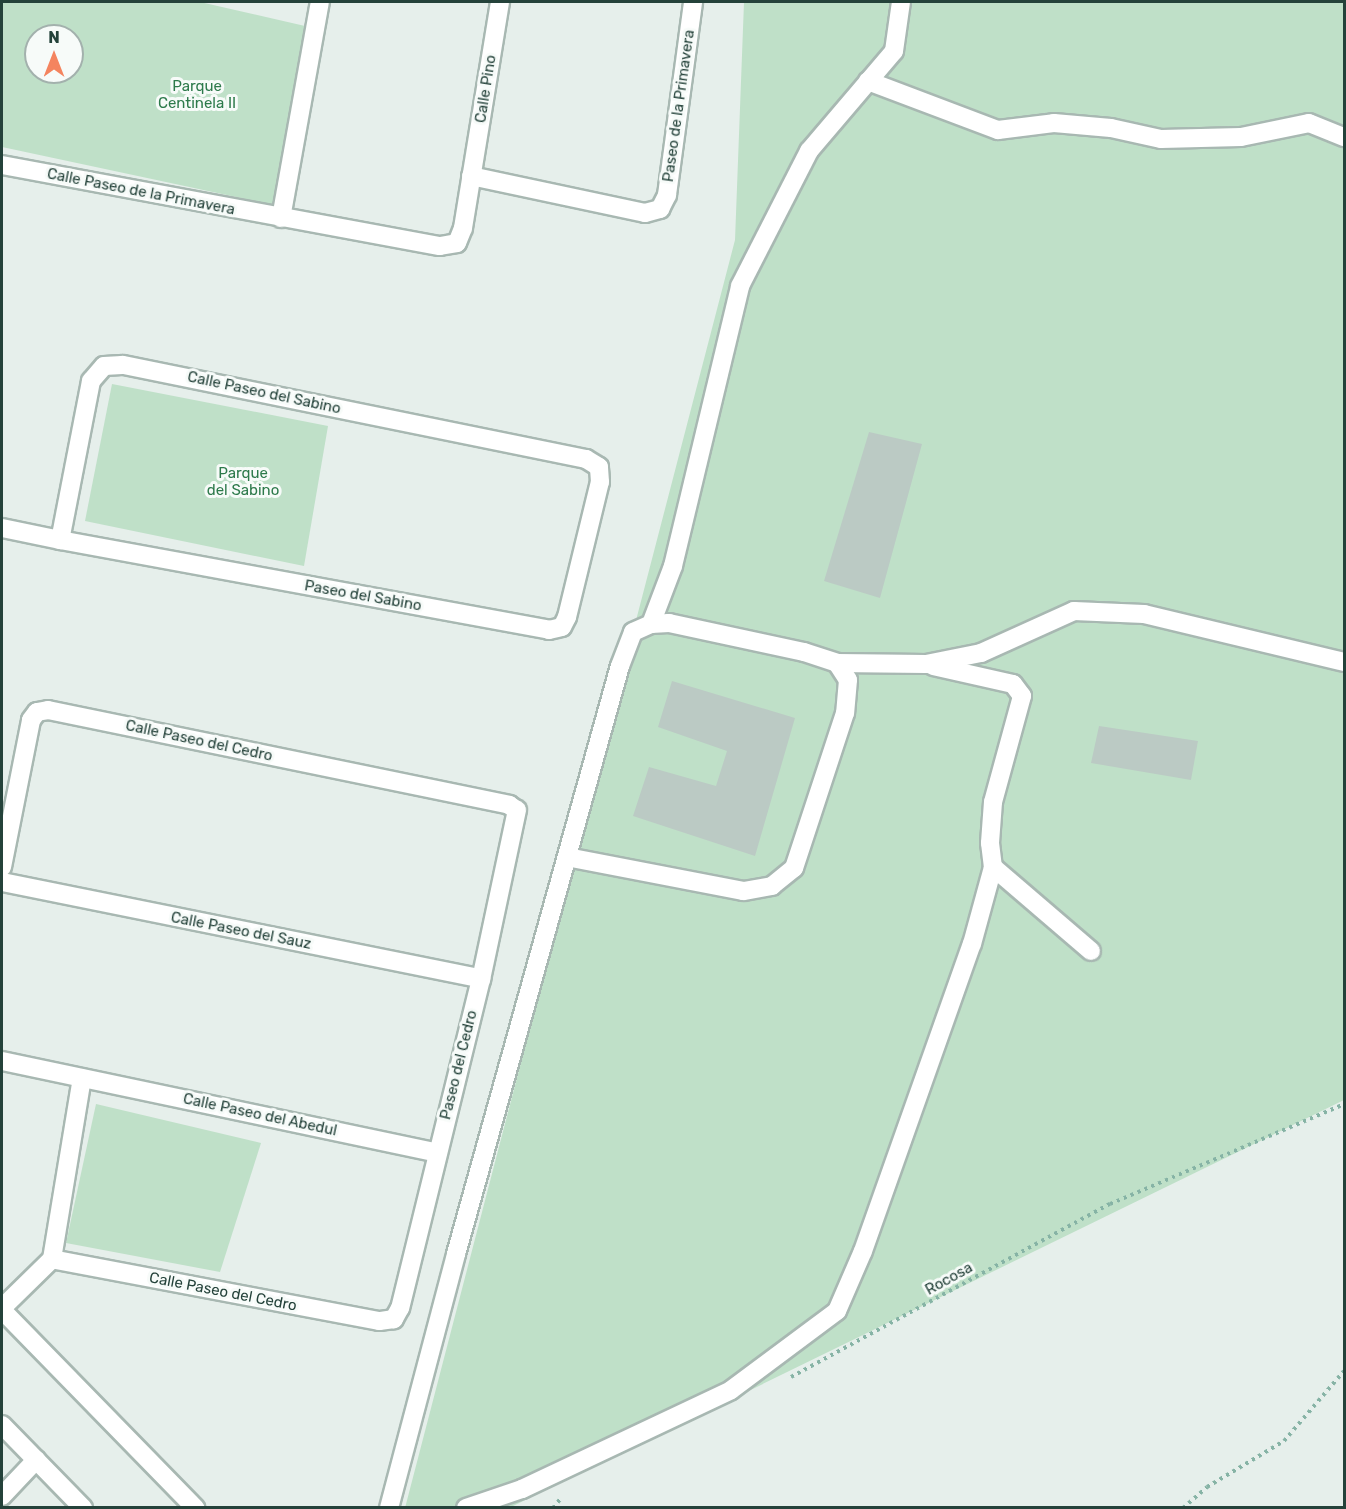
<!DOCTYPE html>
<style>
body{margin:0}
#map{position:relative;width:1346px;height:1509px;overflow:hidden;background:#e6efeb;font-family:Rubik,sans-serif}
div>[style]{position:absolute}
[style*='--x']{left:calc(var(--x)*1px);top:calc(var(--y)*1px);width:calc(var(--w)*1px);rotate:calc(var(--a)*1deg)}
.green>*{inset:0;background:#bfe0c8}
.building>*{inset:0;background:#bbcac4}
.path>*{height:4px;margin-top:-2px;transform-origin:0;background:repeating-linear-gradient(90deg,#86b3a5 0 3px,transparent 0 7.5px)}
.roads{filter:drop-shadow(2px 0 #a8b8b2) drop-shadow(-2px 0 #a8b8b2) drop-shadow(0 2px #a8b8b2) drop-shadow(0 -2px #a8b8b2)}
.minor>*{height:18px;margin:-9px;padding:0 9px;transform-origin:9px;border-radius:9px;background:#fff}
span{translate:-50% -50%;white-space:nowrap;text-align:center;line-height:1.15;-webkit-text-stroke:6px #f7fbf9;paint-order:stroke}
.park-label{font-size:15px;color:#2d7a4b}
.street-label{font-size:15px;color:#24423a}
.frame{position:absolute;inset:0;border:3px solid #24423a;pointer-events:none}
.north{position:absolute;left:24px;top:24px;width:60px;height:60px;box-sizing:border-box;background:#f7fbf9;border:2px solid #a3b1ad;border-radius:50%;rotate:0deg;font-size:16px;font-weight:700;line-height:24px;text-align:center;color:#24423a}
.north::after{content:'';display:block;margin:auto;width:21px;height:27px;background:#f4845f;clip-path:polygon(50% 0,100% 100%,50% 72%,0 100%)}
</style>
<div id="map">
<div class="green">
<div style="clip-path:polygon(evenodd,2px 2px,200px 2px,305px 26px,273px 205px,2px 147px,2px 2px,36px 36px,72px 36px,72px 72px,36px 72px,36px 36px)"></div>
<div style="clip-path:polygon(744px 2px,1344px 2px,1344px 1100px,511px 1507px,405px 1508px,735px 240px)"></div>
<div style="clip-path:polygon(112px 384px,328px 426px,304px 566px,85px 521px)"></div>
<div style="clip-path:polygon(96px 1104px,261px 1143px,220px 1272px,66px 1243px)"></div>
</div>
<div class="building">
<div style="clip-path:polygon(869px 432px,922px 444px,880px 598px,824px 581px)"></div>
<div style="clip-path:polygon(672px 681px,795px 718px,755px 856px,633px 816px,649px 767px,716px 786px,727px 751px,658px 727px)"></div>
<div style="clip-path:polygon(1099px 726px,1198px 741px,1191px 780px,1091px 763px)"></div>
</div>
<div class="path">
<div style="--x:791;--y:1377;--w:363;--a:-28.5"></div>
<div style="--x:1110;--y:1204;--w:254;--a:-23.1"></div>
<div style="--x:553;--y:1508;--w:14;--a:-51"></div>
<div style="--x:1183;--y:1508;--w:32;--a:-41"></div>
<div style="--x:1207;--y:1487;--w:90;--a:-30.9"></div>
<div style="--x:1284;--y:1441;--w:92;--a:-49.4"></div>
</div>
<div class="roads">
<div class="minor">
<div style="--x:868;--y:81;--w:139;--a:20.7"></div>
<div style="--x:998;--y:130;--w:56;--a:-7.1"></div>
<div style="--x:1054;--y:123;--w:57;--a:5"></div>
<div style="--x:1111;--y:128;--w:51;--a:12.4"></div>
<div style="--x:1161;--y:139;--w:80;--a:-1.4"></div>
<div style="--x:1241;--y:137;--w:69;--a:-11.6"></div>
<div style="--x:1309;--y:123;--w:38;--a:22"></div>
<div style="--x:2;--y:165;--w:445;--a:10.5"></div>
<div style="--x:440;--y:246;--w:17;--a:-10"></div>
<div style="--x:457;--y:243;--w:16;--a:-68"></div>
<div style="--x:463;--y:228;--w:229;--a:-80.7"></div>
<div style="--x:471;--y:176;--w:178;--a:12"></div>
<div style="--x:645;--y:213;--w:16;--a:-15"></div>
<div style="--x:660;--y:209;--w:16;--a:-63"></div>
<div style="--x:667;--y:195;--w:195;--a:-82.3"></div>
<div style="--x:281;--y:218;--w:219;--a:-79.8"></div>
<div style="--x:2;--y:528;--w:59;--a:11.7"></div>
<div style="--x:60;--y:540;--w:497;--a:10.4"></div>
<div style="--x:549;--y:630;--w:13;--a:-13"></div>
<div style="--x:562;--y:627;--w:11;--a:-63"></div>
<div style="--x:567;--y:617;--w:139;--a:-76.3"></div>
<div style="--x:600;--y:482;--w:15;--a:-94"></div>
<div style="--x:599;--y:467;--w:15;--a:-148"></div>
<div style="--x:586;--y:459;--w:473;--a:-168.5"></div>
<div style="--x:122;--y:365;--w:18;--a:177"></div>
<div style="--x:104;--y:366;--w:20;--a:131"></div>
<div style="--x:91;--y:381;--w:162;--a:101"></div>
<div style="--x:651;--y:624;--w:62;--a:-69.2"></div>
<div style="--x:673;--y:566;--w:288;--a:-76.5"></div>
<div style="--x:740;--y:286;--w:152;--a:-62.9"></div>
<div style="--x:809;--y:151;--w:131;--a:-49.6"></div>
<div style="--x:894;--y:51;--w:49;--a:-81.9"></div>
<div style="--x:837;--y:663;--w:89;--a:0.6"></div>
<div style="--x:926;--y:664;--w:56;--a:-11.3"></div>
<div style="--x:981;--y:653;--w:102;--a:-24.3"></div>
<div style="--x:1074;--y:611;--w:70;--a:2.5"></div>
<div style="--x:1144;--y:614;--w:206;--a:13.5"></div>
<div style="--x:933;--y:666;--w:82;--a:12.7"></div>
<div style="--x:1013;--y:684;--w:15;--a:53"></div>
<div style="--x:1022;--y:696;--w:110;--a:105.3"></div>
<div style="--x:993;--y:802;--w:41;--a:94.2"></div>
<div style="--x:990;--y:843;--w:24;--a:83"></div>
<div style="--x:993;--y:867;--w:129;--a:40.6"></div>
<div style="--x:2;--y:867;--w:150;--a:-78.8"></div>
<div style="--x:31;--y:720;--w:10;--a:-53"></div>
<div style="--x:37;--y:712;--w:11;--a:-10"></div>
<div style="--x:48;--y:710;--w:471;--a:11.6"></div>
<div style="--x:509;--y:805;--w:9;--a:32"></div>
<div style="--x:517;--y:810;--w:173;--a:102"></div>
<div style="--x:481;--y:979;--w:339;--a:103.8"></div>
<div style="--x:400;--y:1308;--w:13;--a:119"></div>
<div style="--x:394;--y:1319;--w:15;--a:172"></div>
<div style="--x:379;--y:1321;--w:333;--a:-169.3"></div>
<div style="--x:2;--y:882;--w:489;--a:11.4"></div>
<div style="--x:2;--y:1061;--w:445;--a:11.9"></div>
<div style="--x:2;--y:1308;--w:70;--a:-44.4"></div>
<div style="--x:52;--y:1259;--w:183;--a:-80.6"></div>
<div style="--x:2;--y:1310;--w:277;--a:45.7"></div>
<div style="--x:2;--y:1425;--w:116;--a:45.7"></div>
<div style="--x:2;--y:1496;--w:50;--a:-46.6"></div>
<div style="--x:389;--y:1508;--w:263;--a:-75.2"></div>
<div style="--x:456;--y:1254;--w:610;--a:-74.42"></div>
<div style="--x:620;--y:666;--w:36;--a:-69"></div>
<div style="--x:633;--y:632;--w:20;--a:-24"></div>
<div style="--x:651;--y:624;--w:18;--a:-3"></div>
<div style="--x:669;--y:623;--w:138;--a:12.1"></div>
<div style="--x:804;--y:652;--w:35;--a:18"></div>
<div style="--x:837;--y:663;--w:20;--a:57"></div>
<div style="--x:848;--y:680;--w:33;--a:95"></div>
<div style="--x:845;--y:713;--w:163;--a:108.2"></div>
<div style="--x:794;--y:868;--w:28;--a:141"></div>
<div style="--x:772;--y:886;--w:29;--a:170"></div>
<div style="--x:743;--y:891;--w:179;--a:-169.1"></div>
<div style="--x:466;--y:1508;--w:59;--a:-18.7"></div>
<div style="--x:522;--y:1489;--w:231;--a:-25.3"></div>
<div style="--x:731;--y:1390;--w:132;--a:-36.7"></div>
<div style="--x:837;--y:1311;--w:65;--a:-66.6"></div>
<div style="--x:863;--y:1251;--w:326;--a:-70.5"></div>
<div style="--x:972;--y:944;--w:80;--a:-74.7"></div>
</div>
</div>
<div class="park-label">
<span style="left:197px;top:95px">Parque<br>Centinela II</span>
<span style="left:243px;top:482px">Parque<br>del Sabino</span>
</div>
<div class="street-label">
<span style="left:486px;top:89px;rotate:-81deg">Calle Pino</span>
<span style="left:679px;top:106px;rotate:-82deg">Paseo de la Primavera</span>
<span style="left:141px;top:192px;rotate:11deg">Calle Paseo de la Primavera</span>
<span style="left:264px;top:393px;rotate:12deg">Calle Paseo del Sabino</span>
<span style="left:363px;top:596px;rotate:10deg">Paseo del Sabino</span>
<span style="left:199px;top:741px;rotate:12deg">Calle Paseo del Cedro</span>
<span style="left:241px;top:931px;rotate:11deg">Calle Paseo del Sauz</span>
<span style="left:459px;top:1065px;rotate:-76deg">Paseo del Cedro</span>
<span style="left:260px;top:1115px;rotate:12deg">Calle Paseo del Abedul</span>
<span style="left:949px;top:1279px;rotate:-29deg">Rocosa</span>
<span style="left:223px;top:1292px;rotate:11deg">Calle Paseo del Cedro</span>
</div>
<div class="frame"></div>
<div class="north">N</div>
</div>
